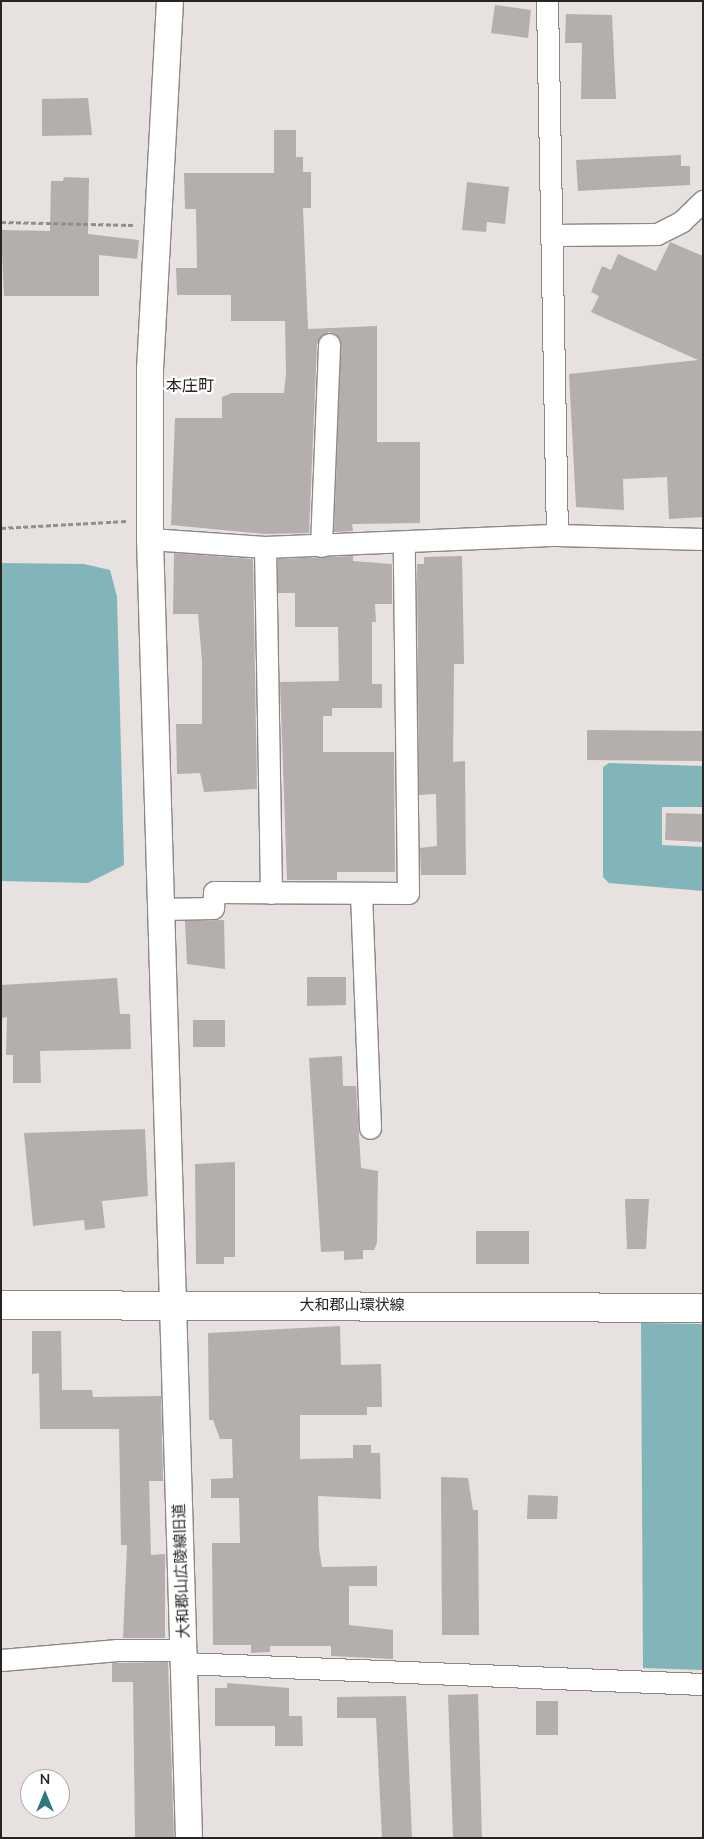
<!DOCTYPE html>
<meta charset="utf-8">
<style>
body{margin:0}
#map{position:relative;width:704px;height:1839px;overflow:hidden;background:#e7e1e0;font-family:"Nunito Sans","Noto Sans JP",sans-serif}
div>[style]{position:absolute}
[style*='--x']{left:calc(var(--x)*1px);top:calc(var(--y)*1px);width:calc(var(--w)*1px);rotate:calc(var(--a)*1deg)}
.water>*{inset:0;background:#82b5b9}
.building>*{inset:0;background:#b4aead}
.path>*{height:3px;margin-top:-1.5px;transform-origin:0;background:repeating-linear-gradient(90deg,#938e8e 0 5px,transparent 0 7.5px)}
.roads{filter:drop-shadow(1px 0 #8d8786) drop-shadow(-1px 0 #8d8786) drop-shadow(0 1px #8d8786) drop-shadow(0 -1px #8d8786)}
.minor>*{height:21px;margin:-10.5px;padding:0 10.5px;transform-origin:10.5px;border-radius:10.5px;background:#fff}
.tertiary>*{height:26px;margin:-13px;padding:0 13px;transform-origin:13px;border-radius:13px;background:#fff}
.secondary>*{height:28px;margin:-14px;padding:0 14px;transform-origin:14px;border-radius:14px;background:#fff}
span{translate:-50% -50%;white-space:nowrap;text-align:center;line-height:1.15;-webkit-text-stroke:4.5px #fff;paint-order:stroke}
.street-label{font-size:15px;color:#272424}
.neighbourhood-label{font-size:16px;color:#272424}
.frame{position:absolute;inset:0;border:2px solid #272424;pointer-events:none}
.north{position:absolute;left:20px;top:1769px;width:50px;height:50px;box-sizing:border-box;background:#fff;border:1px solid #a9a7a7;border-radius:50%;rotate:0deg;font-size:14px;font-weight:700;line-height:20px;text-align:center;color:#272424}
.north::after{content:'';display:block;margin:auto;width:18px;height:22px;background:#2e777d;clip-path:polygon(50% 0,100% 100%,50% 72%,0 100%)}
</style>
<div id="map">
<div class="water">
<div style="clip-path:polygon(1px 563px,84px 564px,110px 570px,117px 597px,124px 865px,88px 883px,1px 881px)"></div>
<div style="clip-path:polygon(609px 763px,703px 766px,703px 807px,662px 807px,662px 845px,703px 847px,703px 891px,609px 883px,603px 877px,603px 767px)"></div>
<div style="clip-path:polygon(641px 1323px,703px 1324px,703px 1670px,643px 1668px)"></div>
</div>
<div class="building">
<div style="clip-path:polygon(495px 5px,531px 10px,528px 38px,491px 33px)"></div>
<div style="clip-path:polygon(566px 14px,612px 15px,616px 99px,581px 99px,582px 43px,565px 43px)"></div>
<div style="clip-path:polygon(88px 98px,92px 135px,42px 136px,42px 99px)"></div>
<div style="clip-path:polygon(274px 130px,296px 130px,296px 157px,303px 157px,303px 172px,311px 172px,311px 208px,303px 208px,308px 329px,377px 326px,377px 442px,420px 442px,420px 523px,352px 524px,353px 531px,334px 532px,341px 344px,336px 334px,329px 332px,317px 344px,309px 533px,265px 534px,171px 525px,175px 418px,222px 418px,222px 397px,232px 393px,284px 393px,286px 373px,285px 321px,231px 321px,231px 295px,177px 295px,176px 268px,197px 268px,196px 209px,185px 209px,184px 173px,274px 173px)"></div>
<div style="clip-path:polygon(681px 155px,681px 166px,690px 166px,690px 185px,578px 191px,576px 160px)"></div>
<div style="clip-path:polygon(64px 177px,89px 178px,88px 234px,139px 240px,137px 259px,99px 255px,99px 296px,4px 296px,1px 230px,50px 231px,51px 181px,63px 181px)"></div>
<div style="clip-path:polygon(467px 182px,509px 187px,505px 224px,487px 222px,486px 232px,462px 230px)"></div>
<div style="clip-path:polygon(670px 242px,703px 256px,703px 517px,669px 519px,667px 477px,623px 479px,624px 510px,576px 507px,569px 374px,698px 360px,591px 312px,599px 296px,591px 292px,602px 266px,611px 270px,618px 254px,656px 271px)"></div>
<div style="clip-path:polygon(174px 553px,253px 559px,257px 789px,204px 792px,200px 773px,177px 774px,176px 724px,202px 724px,202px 661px,198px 614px,173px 614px)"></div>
<div style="clip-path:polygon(353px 556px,353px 561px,392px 564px,392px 604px,375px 604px,376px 622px,372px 622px,372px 684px,382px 684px,382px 708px,332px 708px,332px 716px,323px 716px,323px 752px,394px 752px,395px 872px,337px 872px,337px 880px,287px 880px,280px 682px,339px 681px,338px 627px,295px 627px,295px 593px,278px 593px,278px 559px)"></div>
<div style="clip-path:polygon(462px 556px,464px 664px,454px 664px,453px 762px,465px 761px,466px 875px,421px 875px,420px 848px,437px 846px,436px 794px,419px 795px,417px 564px,424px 564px,424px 557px)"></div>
<div style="clip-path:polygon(587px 730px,703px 731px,703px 761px,587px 760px)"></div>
<div style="clip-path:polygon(666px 813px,703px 814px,703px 842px,665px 840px)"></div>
<div style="clip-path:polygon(224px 920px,225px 969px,187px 964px,185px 921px)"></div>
<div style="clip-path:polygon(307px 977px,346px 977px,346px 1005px,307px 1006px)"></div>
<div style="clip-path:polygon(117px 978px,120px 1014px,130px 1014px,131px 1049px,40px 1051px,41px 1083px,13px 1083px,13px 1055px,6px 1055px,7px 1017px,1px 1018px,1px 985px)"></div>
<div style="clip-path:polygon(193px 1020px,225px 1020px,225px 1047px,193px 1047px)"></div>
<div style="clip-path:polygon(342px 1056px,343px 1086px,356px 1086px,361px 1168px,378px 1171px,377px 1243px,374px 1250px,363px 1250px,363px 1259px,344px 1260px,344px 1251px,321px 1252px,309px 1058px)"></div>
<div style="clip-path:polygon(145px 1129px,148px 1196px,102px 1201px,105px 1228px,85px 1230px,84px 1220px,33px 1226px,24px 1133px)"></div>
<div style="clip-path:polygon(235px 1162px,235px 1257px,224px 1257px,224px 1264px,196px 1264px,195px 1164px)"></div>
<div style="clip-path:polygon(625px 1199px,649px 1199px,646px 1249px,627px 1249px)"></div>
<div style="clip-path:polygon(476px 1231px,529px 1231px,529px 1264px,476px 1264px)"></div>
<div style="clip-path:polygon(340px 1326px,341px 1365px,381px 1364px,382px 1407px,367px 1407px,367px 1415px,300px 1415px,300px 1459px,353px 1458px,353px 1445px,371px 1445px,371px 1453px,380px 1453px,381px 1499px,318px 1496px,319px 1549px,322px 1567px,377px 1566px,377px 1586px,349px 1586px,349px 1625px,393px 1630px,393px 1659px,331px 1656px,331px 1646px,270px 1646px,270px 1652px,251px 1653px,251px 1645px,213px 1645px,212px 1543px,240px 1543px,239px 1498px,211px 1498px,211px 1479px,233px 1478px,232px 1439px,220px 1439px,213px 1420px,209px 1420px,208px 1333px)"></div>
<div style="clip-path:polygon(32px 1331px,61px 1331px,62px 1390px,92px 1390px,93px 1397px,161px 1396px,163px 1481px,149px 1481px,151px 1555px,165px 1554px,165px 1638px,123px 1638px,127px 1545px,121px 1545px,119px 1429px,40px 1429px,39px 1373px,32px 1374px)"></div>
<div style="clip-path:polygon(441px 1477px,468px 1478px,473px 1510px,478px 1510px,479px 1635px,442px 1635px)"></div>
<div style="clip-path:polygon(528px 1495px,558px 1496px,557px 1519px,527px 1519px)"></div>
<div style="clip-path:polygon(168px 1662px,174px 1838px,135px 1838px,133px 1682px,112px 1682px,112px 1663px)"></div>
<div style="clip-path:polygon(227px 1683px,289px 1688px,289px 1716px,302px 1716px,303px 1746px,275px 1746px,275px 1726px,215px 1726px,215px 1688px,227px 1688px)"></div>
<div style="clip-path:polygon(478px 1694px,482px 1838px,453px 1838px,448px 1695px)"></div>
<div style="clip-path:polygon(406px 1696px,412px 1838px,382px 1838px,376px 1718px,337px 1718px,337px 1697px)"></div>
<div style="clip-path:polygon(536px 1701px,558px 1701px,558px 1735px,536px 1735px)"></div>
</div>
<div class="path">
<div style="--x:1;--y:222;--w:132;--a:1.3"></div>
<div style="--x:1;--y:528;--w:126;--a:-3.2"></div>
</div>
<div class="roads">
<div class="minor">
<div style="--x:547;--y:1;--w:534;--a:88.93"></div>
<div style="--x:552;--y:235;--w:105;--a:-0.5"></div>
<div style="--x:657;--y:234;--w:28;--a:-27"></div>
<div style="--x:682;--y:221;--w:29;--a:-44"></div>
<div style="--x:150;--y:539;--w:115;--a:4"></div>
<div style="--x:265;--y:547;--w:292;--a:-2.4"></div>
<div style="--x:557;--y:535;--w:146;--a:1.6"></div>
<div style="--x:321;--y:546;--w:202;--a:-87.7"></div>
<div style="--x:265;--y:547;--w:346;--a:89"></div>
<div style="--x:361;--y:893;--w:235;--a:87.8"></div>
<div style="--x:162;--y:909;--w:51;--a:-1.1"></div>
<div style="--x:213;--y:908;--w:16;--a:-86"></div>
<div style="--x:214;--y:892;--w:194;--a:0.3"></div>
<div style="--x:408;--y:893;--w:349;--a:-90.7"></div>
<div style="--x:1;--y:1660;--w:117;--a:-4.9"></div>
<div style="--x:118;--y:1650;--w:66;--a:0"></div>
<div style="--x:184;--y:1663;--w:519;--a:2.32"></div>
</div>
<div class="tertiary">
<div style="--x:170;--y:1;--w:368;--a:93.1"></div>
<div style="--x:150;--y:368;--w:171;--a:90"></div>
<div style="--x:150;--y:539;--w:1300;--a:88.28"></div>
</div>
<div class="secondary">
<div style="--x:1;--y:1305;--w:702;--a:0.24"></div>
</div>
</div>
<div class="street-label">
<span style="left:352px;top:1306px">大和郡山環状線</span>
<span style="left:182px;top:1571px;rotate:-92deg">大和郡山広陵線旧道</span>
</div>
<div class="neighbourhood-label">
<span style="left:190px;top:386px">本庄町</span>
</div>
<div class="frame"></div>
<div class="north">N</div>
</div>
